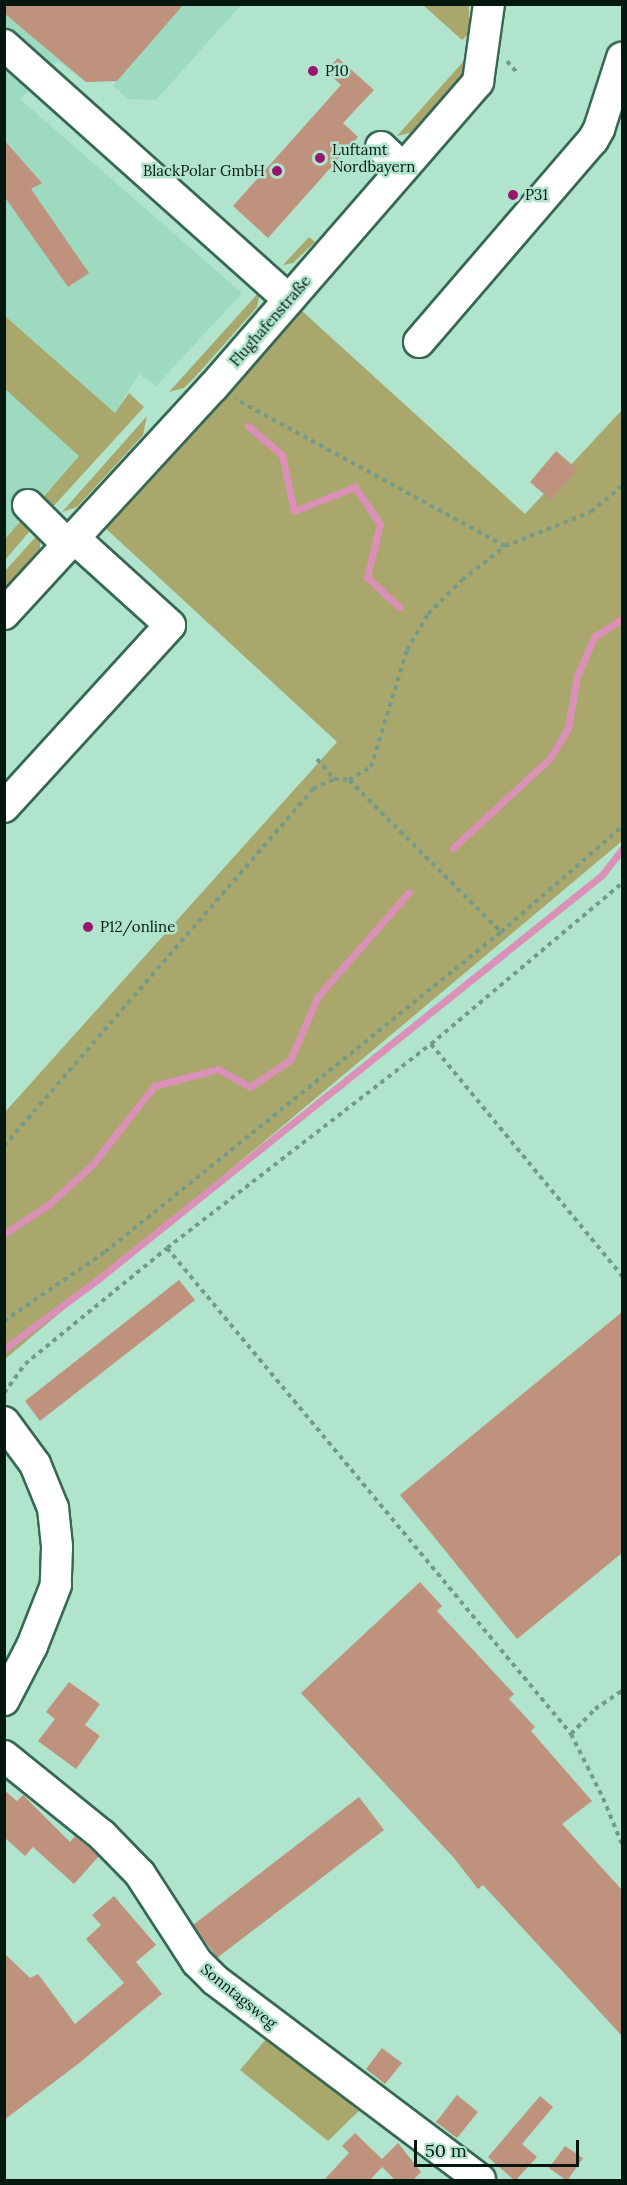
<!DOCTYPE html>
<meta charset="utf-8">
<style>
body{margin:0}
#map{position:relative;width:627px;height:2185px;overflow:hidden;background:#b0e4cd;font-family:Lora,serif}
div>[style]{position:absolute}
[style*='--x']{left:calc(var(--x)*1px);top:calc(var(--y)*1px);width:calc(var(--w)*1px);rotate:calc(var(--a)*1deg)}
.built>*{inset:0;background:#9ddac0}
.green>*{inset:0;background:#a9a76c}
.stream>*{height:7px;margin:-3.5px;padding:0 3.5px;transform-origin:3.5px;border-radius:3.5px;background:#db90b8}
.building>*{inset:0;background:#bf927d}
.path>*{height:4px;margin-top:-2px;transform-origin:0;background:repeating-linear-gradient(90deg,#739b8a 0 4.5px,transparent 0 9px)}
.roads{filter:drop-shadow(2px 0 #376854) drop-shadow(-2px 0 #376854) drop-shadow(0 2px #376854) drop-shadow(0 -2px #376854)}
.minor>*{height:30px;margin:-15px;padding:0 15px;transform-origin:15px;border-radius:15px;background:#fff}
.dots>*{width:16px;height:16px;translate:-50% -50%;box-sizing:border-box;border:3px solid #b0e4cd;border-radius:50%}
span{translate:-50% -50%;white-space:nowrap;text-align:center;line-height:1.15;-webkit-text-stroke:5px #b0e4cd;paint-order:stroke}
.poi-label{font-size:15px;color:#041810}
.left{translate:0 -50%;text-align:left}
.right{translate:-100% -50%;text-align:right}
.street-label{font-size:15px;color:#041810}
.frame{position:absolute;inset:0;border:6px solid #041810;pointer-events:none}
.scale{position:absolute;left:414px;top:2140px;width:165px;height:27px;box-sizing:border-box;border:3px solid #041810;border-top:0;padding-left:8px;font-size:18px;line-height:21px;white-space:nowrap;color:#041810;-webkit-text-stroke:4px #b0e4cd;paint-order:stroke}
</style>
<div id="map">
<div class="built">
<div style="clip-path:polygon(5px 5px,241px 5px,156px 100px,128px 99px,113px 86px,116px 81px,86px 82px,58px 61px,20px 99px,242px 293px,156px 386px,139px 374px,115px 413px,5px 316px)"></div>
<div style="clip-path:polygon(5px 389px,79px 456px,5px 539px)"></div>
</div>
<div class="green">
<div style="clip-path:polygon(423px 5px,469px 5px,469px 34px,462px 40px)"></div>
<div style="clip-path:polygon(470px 54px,464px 75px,410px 133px,397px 136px)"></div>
<div style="clip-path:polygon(309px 237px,315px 242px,293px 263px,283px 265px)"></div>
<div style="clip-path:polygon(260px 291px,257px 307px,196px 376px,184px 388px,169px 392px)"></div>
<div style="clip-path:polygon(302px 311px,525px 514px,622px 410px,622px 841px,5px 1359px,5px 1112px,337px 742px,102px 525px)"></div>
<div style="clip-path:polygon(5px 316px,115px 413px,129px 393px,144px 407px,51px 509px,39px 502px,79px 456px,5px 389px)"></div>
<div style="clip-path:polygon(147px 416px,143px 435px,77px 507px,62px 512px)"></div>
<div style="clip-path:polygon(25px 516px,35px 525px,5px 560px,5px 539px)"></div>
<div style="clip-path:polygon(40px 532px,40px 551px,5px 591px,5px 571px)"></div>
<div style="clip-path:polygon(271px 2033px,365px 2105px,328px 2141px,240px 2070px)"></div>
</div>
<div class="stream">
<div style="--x:248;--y:426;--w:45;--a:40.5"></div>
<div style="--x:282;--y:455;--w:57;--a:77.9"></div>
<div style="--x:294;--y:511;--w:66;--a:-21.5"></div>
<div style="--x:355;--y:487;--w:45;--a:56"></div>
<div style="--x:380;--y:524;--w:55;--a:103.8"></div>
<div style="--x:367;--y:577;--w:44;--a:43.2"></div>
<div style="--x:453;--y:848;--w:131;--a:-42.8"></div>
<div style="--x:549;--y:759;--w:36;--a:-58"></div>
<div style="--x:568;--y:728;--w:53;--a:-80.2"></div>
<div style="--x:577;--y:676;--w:43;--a:-66.4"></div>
<div style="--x:594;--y:637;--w:33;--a:-33"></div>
<div style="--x:4;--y:1234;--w:53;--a:-33.4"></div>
<div style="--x:48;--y:1205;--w:59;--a:-42.3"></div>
<div style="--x:92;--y:1165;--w:100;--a:-51.9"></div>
<div style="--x:154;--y:1086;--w:66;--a:-14.9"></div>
<div style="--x:218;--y:1069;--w:37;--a:29"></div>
<div style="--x:250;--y:1087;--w:48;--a:-34"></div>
<div style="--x:290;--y:1060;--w:70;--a:-66.4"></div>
<div style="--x:318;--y:996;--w:138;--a:-48.8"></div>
<div style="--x:4;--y:1349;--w:116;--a:-36.6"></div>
<div style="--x:97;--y:1280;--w:647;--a:-38.73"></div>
<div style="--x:602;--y:875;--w:33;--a:-52"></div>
</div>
<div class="building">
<div style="clip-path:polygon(4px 4px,184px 4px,117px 81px,86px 82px,4px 13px)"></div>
<div style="clip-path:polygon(338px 58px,374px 90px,343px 123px,358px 137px,268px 238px,233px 206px,341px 85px,326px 71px)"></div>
<div style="clip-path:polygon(4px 140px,42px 183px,31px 189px,89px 273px,68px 287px,4px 196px)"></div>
<div style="clip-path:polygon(556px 451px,577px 469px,551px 500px,530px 482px)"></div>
<div style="clip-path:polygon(179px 1280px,195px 1300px,40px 1421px,25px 1401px)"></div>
<div style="clip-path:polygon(622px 1312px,622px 1553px,517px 1639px,400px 1495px)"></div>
<div style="clip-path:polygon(420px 1582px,442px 1606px,437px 1611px,514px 1694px,509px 1699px,535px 1727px,531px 1731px,592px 1801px,562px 1824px,622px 1890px,622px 2036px,483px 1885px,478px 1889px,454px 1858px,301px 1693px)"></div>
<div style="clip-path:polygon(69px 1682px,100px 1704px,85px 1725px,100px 1736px,76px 1769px,38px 1741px,55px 1719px,46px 1712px)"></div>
<div style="clip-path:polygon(4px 1790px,17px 1801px,23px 1795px,70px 1842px,75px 1836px,99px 1856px,74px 1884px,33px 1847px,25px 1856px,4px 1837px)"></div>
<div style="clip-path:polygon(359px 1797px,384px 1830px,217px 1958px,193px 1925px)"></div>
<div style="clip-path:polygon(114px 1896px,156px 1945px,136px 1962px,162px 1994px,78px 2064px,4px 2120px,4px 1953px,30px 1978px,38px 1974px,75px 2024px,124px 1983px,86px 1939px,101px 1925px,92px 1915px)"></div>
<div style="clip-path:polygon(382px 2048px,402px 2063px,385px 2084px,366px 2069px)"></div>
<div style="clip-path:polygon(457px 2095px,478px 2112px,457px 2138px,436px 2122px)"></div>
<div style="clip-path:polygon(540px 2096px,553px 2107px,522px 2144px,537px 2157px,515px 2181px,488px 2157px)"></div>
<div style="clip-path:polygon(355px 2133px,382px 2159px,398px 2143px,421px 2172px,412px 2181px,396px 2181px,382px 2167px,369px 2181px,323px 2181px,349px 2153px,342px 2146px)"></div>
<div style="clip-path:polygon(565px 2146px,583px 2158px,567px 2181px,549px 2168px)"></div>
</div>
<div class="path">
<div style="--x:507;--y:61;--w:18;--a:49"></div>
<div style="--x:505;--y:546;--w:92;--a:-21.6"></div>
<div style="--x:591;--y:512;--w:40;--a:-40"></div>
<div style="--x:317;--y:759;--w:26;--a:50"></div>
<div style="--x:349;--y:780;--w:215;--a:45"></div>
<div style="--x:431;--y:1044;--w:301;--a:50.5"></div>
<div style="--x:4;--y:1146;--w:472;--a:-49.1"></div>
<div style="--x:313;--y:789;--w:23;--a:-25"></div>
<div style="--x:334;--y:779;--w:15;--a:4"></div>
<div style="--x:349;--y:780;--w:26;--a:-31"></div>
<div style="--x:371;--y:767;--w:122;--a:-72.9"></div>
<div style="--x:407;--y:650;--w:42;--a:-59.7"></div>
<div style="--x:428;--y:614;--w:48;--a:-45"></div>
<div style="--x:462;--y:580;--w:55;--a:-38.3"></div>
<div style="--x:505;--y:546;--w:307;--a:-151.4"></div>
<div style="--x:167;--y:1248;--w:632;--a:50.26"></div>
<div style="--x:571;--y:1734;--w:35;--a:-46"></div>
<div style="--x:595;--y:1709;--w:32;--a:-34"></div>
<div style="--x:4;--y:1321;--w:122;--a:-34.3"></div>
<div style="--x:105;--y:1252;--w:509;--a:-38.94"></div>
<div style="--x:501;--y:932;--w:160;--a:-41"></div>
<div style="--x:4;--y:1393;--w:36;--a:-54"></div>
<div style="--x:25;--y:1364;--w:183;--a:-39.2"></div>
<div style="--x:167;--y:1248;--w:334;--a:-37.7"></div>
<div style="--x:431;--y:1044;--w:250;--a:-40.1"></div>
<div style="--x:571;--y:1734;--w:72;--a:63.4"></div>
<div style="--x:603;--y:1798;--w:50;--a:67.6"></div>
</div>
<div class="roads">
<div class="minor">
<div style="--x:4;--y:45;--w:382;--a:41.8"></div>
<div style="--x:381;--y:147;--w:30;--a:44"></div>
<div style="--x:419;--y:342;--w:267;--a:-49.3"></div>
<div style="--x:593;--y:140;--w:13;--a:-61"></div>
<div style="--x:599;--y:129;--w:75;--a:-72.1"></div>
<div style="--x:28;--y:505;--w:57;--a:45"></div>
<div style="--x:4;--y:614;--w:309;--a:-47.4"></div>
<div style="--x:213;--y:387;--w:404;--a:-49"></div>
<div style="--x:478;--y:82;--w:79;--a:-82"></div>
<div style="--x:4;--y:807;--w:246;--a:-47.6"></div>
<div style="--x:170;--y:625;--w:128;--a:-137.8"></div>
<div style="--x:4;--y:1422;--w:52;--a:53.6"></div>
<div style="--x:35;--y:1464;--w:48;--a:67.8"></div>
<div style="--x:53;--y:1508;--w:39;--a:84"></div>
<div style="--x:57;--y:1547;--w:38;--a:92"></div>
<div style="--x:56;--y:1585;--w:66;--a:111.5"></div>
<div style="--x:32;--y:1646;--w:61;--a:117.4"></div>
<div style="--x:4;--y:1756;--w:126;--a:38.9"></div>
<div style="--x:102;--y:1835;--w:54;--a:45.7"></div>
<div style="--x:140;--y:1874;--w:105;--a:57.1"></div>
<div style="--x:197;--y:1962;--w:25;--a:45"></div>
<div style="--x:215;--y:1980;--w:332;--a:37"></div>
</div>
</div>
<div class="dots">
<div style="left:313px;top:71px;background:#97156c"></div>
<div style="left:320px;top:158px;background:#97156c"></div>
<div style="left:277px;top:171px;background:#97156c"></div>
<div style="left:513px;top:195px;background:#97156c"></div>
<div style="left:88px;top:927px;background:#97156c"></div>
</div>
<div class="poi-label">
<span class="left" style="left:325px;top:71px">P10</span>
<span class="left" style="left:332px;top:158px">Luftamt<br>Nordbayern</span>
<span class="right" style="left:265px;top:171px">BlackPolar GmbH</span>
<span class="left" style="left:525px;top:195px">P31</span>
<span class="left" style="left:100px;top:927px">P12/online</span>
</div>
<div class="street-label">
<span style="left:270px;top:321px;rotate:-49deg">Flughafenstraße</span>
<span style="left:239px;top:1996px;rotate:39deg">Sonntagsweg</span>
</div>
<div class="frame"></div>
<div class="scale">50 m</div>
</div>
